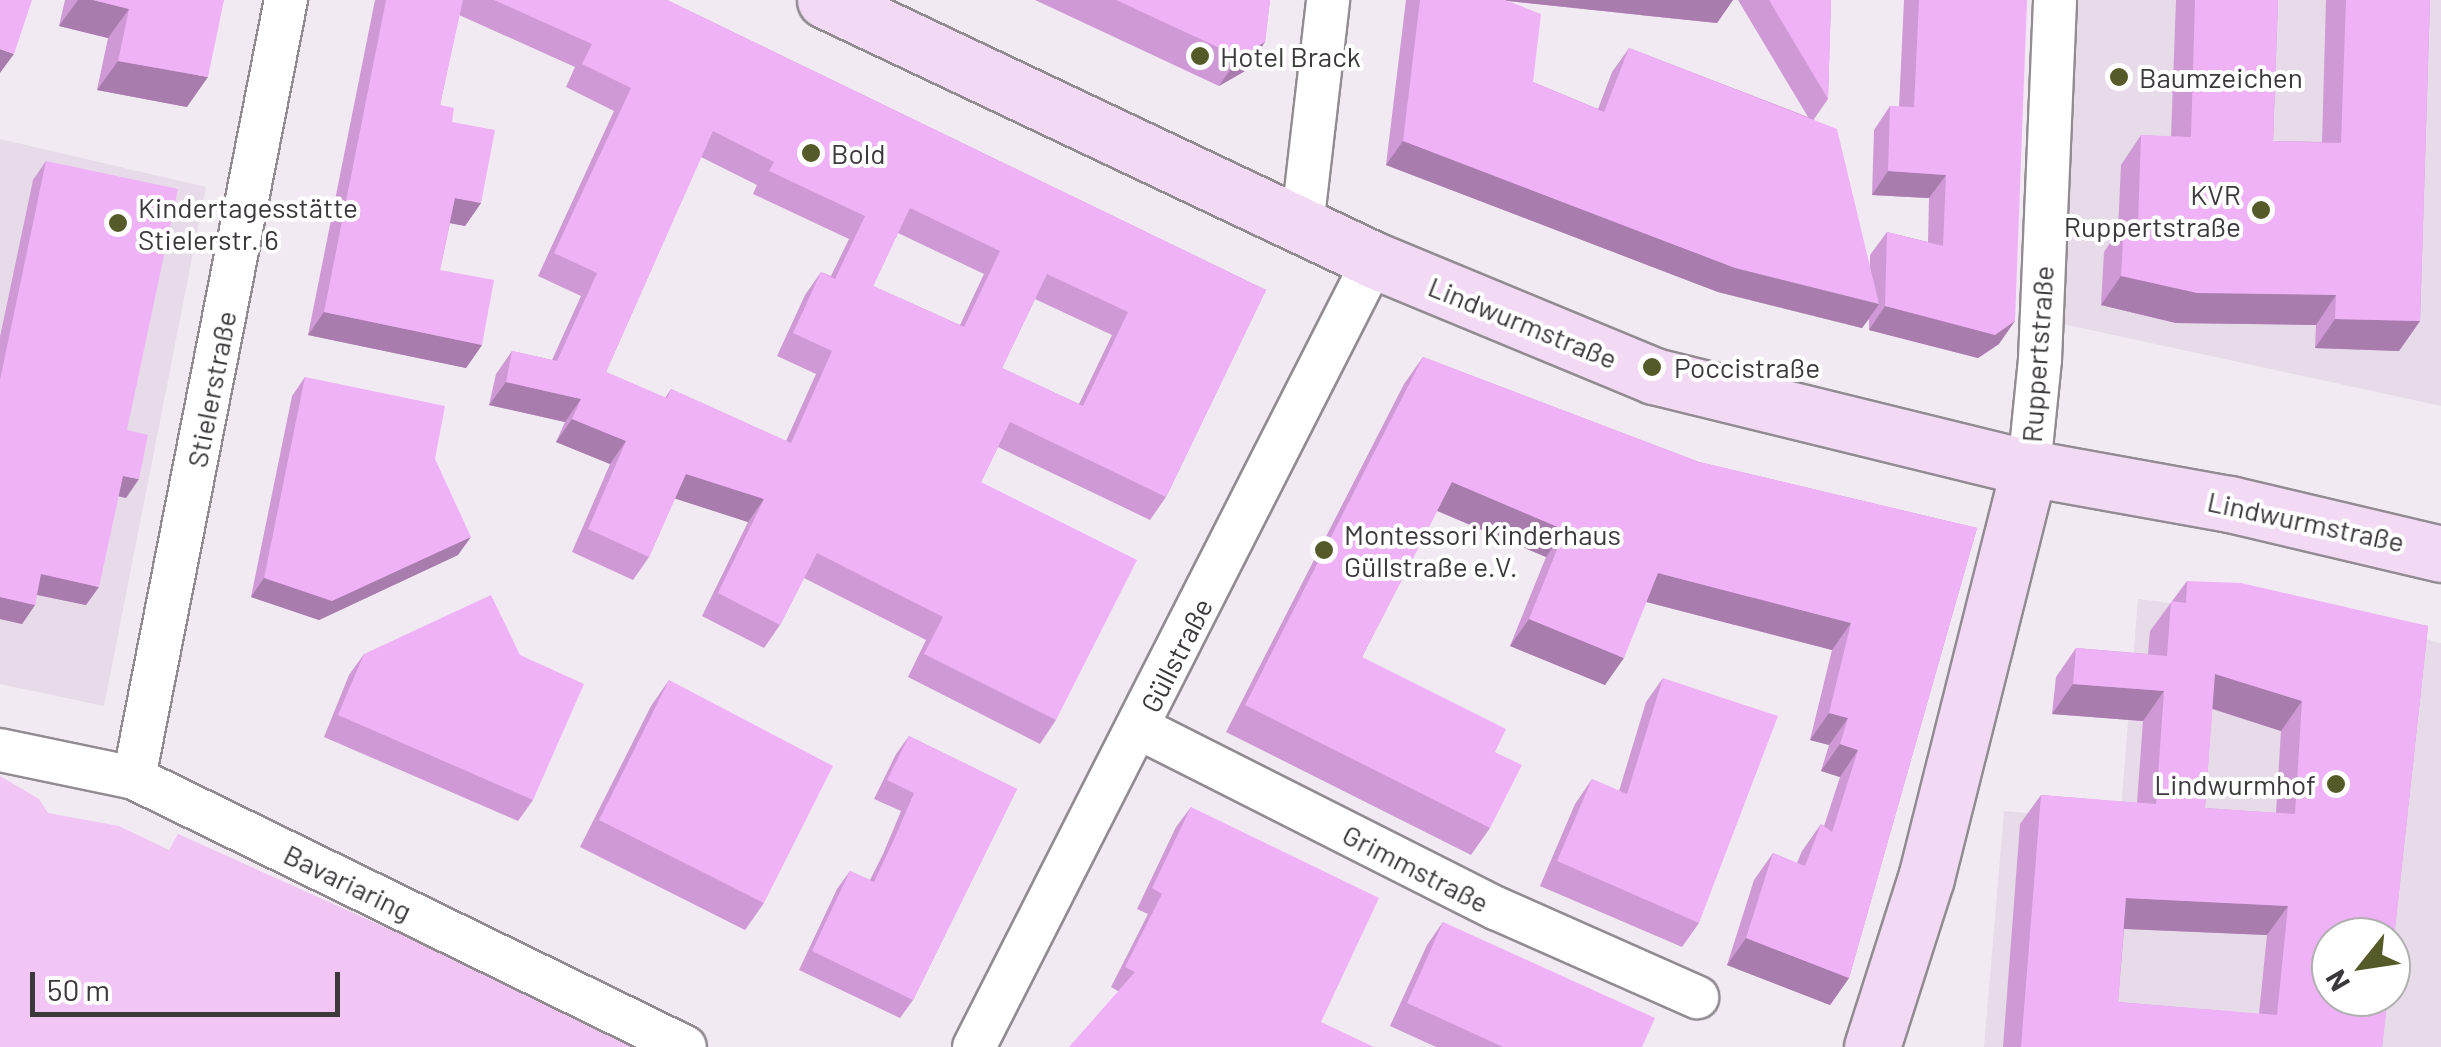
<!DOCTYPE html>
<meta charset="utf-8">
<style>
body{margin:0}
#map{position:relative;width:2441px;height:1047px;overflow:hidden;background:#f2eaf3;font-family:Barlow,sans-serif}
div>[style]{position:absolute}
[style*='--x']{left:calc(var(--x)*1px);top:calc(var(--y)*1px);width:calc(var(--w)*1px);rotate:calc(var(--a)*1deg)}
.built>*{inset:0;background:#e7dae9}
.green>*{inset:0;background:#f1c6f5}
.roads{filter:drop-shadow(2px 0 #928b92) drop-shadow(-2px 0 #928b92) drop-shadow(0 2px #928b92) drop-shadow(0 -2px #928b92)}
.minor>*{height:42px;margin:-21px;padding:0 21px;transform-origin:21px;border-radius:21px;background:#fff}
.secondary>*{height:55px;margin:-27.5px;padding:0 27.5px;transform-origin:27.5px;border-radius:27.5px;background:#f2daf4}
.wall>*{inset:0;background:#ce99d4}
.shaded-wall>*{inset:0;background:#a87dad}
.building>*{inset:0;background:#f0b2f7}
.dots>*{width:28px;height:28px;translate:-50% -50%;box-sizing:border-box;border:5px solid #fff;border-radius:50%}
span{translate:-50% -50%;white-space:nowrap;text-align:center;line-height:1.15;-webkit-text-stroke:8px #fff;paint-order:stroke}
.poi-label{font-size:28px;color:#3c393c}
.left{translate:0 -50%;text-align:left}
.right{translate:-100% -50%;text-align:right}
.street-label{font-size:28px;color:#3c393c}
.north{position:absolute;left:2311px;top:917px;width:100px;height:100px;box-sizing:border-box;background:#fff;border:2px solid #b1b0b1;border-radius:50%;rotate:240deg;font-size:28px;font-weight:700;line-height:40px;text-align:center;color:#3c393c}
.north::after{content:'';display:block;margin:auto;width:35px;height:45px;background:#565a28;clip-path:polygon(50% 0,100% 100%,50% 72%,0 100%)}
.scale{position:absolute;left:30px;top:972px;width:310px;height:45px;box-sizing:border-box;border:5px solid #3c393c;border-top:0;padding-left:12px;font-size:30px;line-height:35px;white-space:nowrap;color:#3c393c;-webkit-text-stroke:8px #fff;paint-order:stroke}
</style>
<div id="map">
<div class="built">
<div style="clip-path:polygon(2055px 0,2441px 0,2441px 406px,2040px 319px)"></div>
<div style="clip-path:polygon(0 139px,206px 187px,104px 706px,0 684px)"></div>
<div style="clip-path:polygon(evenodd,2138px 599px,2382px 629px,2441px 643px,2441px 1047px,1984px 1047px,2004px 811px,2120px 821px,2138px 599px,2331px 937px,2391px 937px,2391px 997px,2331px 997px,2331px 937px)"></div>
</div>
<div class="green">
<div style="clip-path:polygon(0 776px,39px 799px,48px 813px,119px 826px,169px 850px,178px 834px,651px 1047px,0 1047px)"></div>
</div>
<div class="roads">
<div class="minor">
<div style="--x:1302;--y:226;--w:227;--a:-83.4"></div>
<div style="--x:2029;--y:468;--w:110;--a:-84.2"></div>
<div style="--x:2040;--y:359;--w:359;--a:-87.6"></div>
<div style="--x:1139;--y:728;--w:402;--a:26.8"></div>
<div style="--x:1498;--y:909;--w:218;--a:23.9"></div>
<div style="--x:0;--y:750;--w:137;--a:11.8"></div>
<div style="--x:134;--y:778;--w:613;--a:26.02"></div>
<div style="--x:134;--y:778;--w:793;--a:-78.95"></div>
<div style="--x:974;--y:1047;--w:883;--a:-63.06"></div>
</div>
<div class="secondary">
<div style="--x:825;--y:0;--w:607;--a:25.34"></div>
<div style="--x:1374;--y:260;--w:303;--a:22.5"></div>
<div style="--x:1654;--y:376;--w:386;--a:13.8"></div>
<div style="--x:2029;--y:468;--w:204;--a:10.2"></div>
<div style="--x:2230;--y:504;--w:217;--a:13.3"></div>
<div style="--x:1872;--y:1047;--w:177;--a:-72.3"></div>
<div style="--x:1926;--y:878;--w:423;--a:-75.9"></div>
</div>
</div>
<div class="wall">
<div style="clip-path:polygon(65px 0,224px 0,187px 107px,97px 90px,108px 38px,59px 26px)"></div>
<div style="clip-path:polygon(evenodd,375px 0,667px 0,1266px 290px,1166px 497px,1150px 520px,998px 447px,981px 482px,1056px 720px,1040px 744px,908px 677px,926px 640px,804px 578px,780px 625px,764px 648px,702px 616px,748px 522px,675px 498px,649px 557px,633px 580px,572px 552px,610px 464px,556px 442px,565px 422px,489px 405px,496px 374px,512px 351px,552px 360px,581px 296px,538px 276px,614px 111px,566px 87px,575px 67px,459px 15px,440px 105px,452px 122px,481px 203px,465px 226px,450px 223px,440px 270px,482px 345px,466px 368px,308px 335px,375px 0,701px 157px,757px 185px,753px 194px,849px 239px,831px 276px,821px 272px,805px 295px,777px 356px,816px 374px,786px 441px,671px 389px,665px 398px,606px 372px,701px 157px,375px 0,898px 233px,984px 274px,960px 325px,873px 286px,898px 233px,375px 0,1035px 299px,1112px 335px,1079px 404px,1002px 368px,1035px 299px)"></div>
<div style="clip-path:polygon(1035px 0,1270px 0,1265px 42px,1245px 71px,1219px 86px)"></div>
<div style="clip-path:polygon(1406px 0,1733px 0,1717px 23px,1507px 1px,1533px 82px,1598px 109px,1612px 72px,1629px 48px,1808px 117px,1738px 0,1831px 0,1828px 99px,1814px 119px,1870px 267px,1870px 255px,1887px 232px,1928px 242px,1929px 198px,1872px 195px,1874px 130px,1890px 106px,1899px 107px,1904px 0,2027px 0,1999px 344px,1978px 358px,1869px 330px,1869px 319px,1862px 328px,1718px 292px,1386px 165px)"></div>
<div style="clip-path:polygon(2176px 0,2278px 0,2273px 141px,2322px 142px,2326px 0,2430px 0,2420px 321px,2399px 351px,2315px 348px,2316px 325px,2176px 323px,2101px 305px,2104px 252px,2118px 231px,2121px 165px,2141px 135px,2171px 137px)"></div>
<div style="clip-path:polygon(46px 161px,127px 430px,126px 498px,118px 496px,86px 605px,37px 595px,35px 605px,22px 624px,0 619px,0 337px,33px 180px)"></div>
<div style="clip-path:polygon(1423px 357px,1699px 462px,1977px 528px,1849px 978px,1830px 1005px,1727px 965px,1754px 880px,1773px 853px,1797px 863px,1802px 851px,1821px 824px,1824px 826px,1840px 777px,1821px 771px,1829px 745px,1810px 740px,1832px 650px,1646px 602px,1605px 685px,1510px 646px,1546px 557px,1437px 511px,1362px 657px,1495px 752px,1490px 828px,1471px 855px,1226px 732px,1404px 384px)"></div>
<div style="clip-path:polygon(305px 377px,435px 459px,458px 555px,319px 620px,251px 597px,292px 396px)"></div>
<div style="clip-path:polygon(evenodd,2187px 581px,2428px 626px,2382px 1047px,2003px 1047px,2020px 824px,2041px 795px,2137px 803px,2143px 721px,2052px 714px,2056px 677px,2076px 648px,2148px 654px,2150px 631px,2187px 581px,2212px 709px,2281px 731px,2276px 813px,2205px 808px,2212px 709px,2187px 581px,2124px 929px,2267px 935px,2259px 1014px,2118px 1002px,2124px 929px)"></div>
<div style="clip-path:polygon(364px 654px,533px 800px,518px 821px,324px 737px,349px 675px)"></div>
<div style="clip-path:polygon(1663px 678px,1699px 923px,1682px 947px,1540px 886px,1575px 804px,1592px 779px,1619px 791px,1646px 702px)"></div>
<div style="clip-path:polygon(669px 680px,764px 903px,745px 930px,580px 847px,651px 706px)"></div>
<div style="clip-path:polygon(909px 736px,1017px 789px,913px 1000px,900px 1018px,799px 970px,837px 889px,850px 871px,870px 880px,883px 854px,901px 811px,874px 799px,896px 754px)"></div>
<div style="clip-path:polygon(1191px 807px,1321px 1022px,1118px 991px,1111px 987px,1148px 914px,1137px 909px,1176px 827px)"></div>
<div style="clip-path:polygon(1443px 922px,1642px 1047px,1436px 1047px,1390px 1026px,1427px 945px)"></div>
</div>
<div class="shaded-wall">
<div style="clip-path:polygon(78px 0,93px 0,129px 9px,108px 38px,59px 26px)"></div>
<div style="clip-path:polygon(1499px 0,1733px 0,1717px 23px)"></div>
<div style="clip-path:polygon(1265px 42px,1245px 71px,1219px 86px,1239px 57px)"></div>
<div style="clip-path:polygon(0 49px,14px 54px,0 73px)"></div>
<div style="clip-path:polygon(118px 61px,208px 77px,187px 107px,97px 90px)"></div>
<div style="clip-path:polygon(1403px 141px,1879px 304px,1862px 328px,1718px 292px,1386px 165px)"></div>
<div style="clip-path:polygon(1888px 171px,1946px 175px,1929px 198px,1872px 195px)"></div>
<div style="clip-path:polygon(455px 198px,481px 203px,465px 226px,439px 221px)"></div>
<div style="clip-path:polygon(2121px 276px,2336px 295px,2316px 325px,2176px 323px,2101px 305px)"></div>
<div style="clip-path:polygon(1885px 306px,2015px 321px,1999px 344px,1978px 358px,1869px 330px)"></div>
<div style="clip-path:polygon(324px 312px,482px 345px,466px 368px,308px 335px)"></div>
<div style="clip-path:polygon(2335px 319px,2420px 321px,2399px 351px,2315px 348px)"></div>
<div style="clip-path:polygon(506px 382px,581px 399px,565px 422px,489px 405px)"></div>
<div style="clip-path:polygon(572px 419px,626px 441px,610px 464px,556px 442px)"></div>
<div style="clip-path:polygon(686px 474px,764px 499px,748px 522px,670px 497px)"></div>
<div style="clip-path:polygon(123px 476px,139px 479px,126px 498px,110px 494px)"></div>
<div style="clip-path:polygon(1452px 482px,1565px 530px,1546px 557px,1433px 509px)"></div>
<div style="clip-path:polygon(471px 537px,458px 555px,319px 620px,251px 597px,264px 578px)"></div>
<div style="clip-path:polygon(1658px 573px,1851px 623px,1832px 650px,1639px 600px)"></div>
<div style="clip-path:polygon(41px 574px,99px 587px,86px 605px,28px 593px)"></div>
<div style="clip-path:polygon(0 597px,35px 605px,22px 624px,0 619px)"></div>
<div style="clip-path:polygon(1529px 619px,1624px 658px,1605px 685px,1510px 646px)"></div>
<div style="clip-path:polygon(2215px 674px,2302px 701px,2281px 731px,2195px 703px)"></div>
<div style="clip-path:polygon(2073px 684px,2164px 691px,2143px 721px,2052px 714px)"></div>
<div style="clip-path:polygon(1829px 713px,1848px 718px,1829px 745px,1810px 740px)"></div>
<div style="clip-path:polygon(1840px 744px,1858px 750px,1840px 777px,1821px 771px)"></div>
<div style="clip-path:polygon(2126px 898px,2288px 906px,2267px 935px,2105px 928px)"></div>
<div style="clip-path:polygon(1746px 938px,1849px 978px,1830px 1005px,1727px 965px)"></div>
</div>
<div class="building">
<div style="clip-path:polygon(0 0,32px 0,14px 54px,0 49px)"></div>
<div style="clip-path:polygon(93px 0,224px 0,208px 77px,118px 61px,129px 9px)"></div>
<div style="clip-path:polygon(386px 0,463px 0,440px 105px,454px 108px,452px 122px,495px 130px,481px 203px,455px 198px,440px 270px,494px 280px,482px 345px,324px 312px)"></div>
<div style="clip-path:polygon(evenodd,494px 0,667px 0,1266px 290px,1166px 497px,1010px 422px,981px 482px,1137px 560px,1056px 720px,924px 654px,943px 617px,817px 553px,780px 625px,718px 593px,764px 499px,686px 474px,649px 557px,588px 529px,626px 441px,572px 419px,581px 399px,506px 382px,512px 351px,557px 361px,597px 273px,554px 253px,631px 88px,582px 64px,592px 44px,494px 0,713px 131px,774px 162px,769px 171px,865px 216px,835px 279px,821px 272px,793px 333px,832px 351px,791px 443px,671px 389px,667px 398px,606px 372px,713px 131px,494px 0,910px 208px,1000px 251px,964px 327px,873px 286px,910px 208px,494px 0,1047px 274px,1128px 312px,1083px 406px,1002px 368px,1047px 274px)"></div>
<div style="clip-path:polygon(1116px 0,1270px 0,1265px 42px,1239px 57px)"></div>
<div style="clip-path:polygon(1420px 0,1505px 0,1541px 14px,1533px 82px,1604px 112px,1629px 48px,1837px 129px,1879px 304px,1735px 268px,1403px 141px)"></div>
<div style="clip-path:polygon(1769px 0,1831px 0,1828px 99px)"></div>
<div style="clip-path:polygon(1919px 0,2027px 0,2015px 321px,1995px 335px,1885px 306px,1887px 232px,1943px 246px,1946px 175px,1888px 171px,1890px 106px,1914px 107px)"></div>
<div style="clip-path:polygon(2195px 0,2278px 0,2273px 141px,2341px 143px,2346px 0,2430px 0,2420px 321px,2335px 319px,2336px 295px,2197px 293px,2121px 276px,2124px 223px,2138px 223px,2141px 135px,2191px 137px)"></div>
<div style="clip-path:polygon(46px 161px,178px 189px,127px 430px,148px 435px,139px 479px,123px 476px,99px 587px,41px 574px,35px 605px,0 597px,0 380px)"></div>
<div style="clip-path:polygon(1423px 357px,1699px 462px,1977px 528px,1849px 978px,1746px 938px,1773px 853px,1805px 866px,1821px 824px,1832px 832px,1858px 750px,1840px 744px,1848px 718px,1829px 713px,1851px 623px,1658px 573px,1624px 658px,1529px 619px,1565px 530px,1452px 482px,1362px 657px,1506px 729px,1495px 752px,1522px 765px,1490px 828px,1245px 705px)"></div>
<div style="clip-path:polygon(305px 377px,445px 406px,435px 459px,471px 537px,332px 601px,264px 578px)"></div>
<div style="clip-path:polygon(evenodd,2187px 581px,2241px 583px,2428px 626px,2391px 966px,2391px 937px,2331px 937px,2331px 997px,2388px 997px,2382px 1047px,2021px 1047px,2041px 795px,2156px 804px,2164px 691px,2073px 684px,2076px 648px,2167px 656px,2171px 601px,2186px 603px,2187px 581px,2215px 674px,2302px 701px,2295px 814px,2205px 808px,2215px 674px,2187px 581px,2126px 898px,2288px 906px,2277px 1015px,2118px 1002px,2126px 898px)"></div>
<div style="clip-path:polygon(491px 595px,520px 655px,584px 684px,533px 800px,338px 715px,364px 654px)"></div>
<div style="clip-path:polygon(1663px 678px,1778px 716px,1699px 923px,1557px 861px,1592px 779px,1627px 794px)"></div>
<div style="clip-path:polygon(669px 680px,833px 766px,764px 903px,599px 820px)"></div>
<div style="clip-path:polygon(909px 736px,1017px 789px,913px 1000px,812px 951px,850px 871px,874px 882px,896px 835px,914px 793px,887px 780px)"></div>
<div style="clip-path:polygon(1191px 807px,1379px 898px,1321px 1022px,1374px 1047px,1069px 1047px,1135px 972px,1125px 967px,1162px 894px,1152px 888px)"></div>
<div style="clip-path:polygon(1443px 922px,1655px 1018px,1642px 1047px,1503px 1047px,1407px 1003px)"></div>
</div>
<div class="dots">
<div style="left:1200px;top:56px;background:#565a28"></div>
<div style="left:2119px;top:77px;background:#565a28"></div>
<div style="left:811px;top:153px;background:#565a28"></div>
<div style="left:2261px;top:210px;background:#565a28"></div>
<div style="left:118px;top:223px;background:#565a28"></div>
<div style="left:1652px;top:367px;background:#565a28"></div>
<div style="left:1324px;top:550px;background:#565a28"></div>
<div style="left:2336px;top:784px;background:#565a28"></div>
</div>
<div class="poi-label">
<span class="left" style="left:1220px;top:56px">Hotel Brack</span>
<span class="left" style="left:2139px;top:77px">Baumzeichen</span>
<span class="left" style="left:831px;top:153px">Bold</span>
<span class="right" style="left:2241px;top:210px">KVR<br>Ruppertstraße</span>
<span class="left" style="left:138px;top:223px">Kindertagesstätte<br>Stielerstr. 6</span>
<span class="left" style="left:1674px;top:367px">Poccistraße</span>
<span class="left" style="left:1344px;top:550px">Montessori Kinderhaus<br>Güllstraße e.V.</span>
<span class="right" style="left:2316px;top:784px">Lindwurmhof</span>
</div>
<div class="street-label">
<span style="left:1523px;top:322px;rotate:22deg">Lindwurmstraße</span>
<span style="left:2037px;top:354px;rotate:-86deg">Ruppertstraße</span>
<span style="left:211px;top:389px;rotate:-79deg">Stielerstraße</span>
<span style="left:2306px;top:521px;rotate:12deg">Lindwurmstraße</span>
<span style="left:1176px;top:655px;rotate:-63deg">Güllstraße</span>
<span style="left:1416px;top:868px;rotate:27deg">Grimmstraße</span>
<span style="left:348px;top:882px;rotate:26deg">Bavariaring</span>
</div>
<div class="north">N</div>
<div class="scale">50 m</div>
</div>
